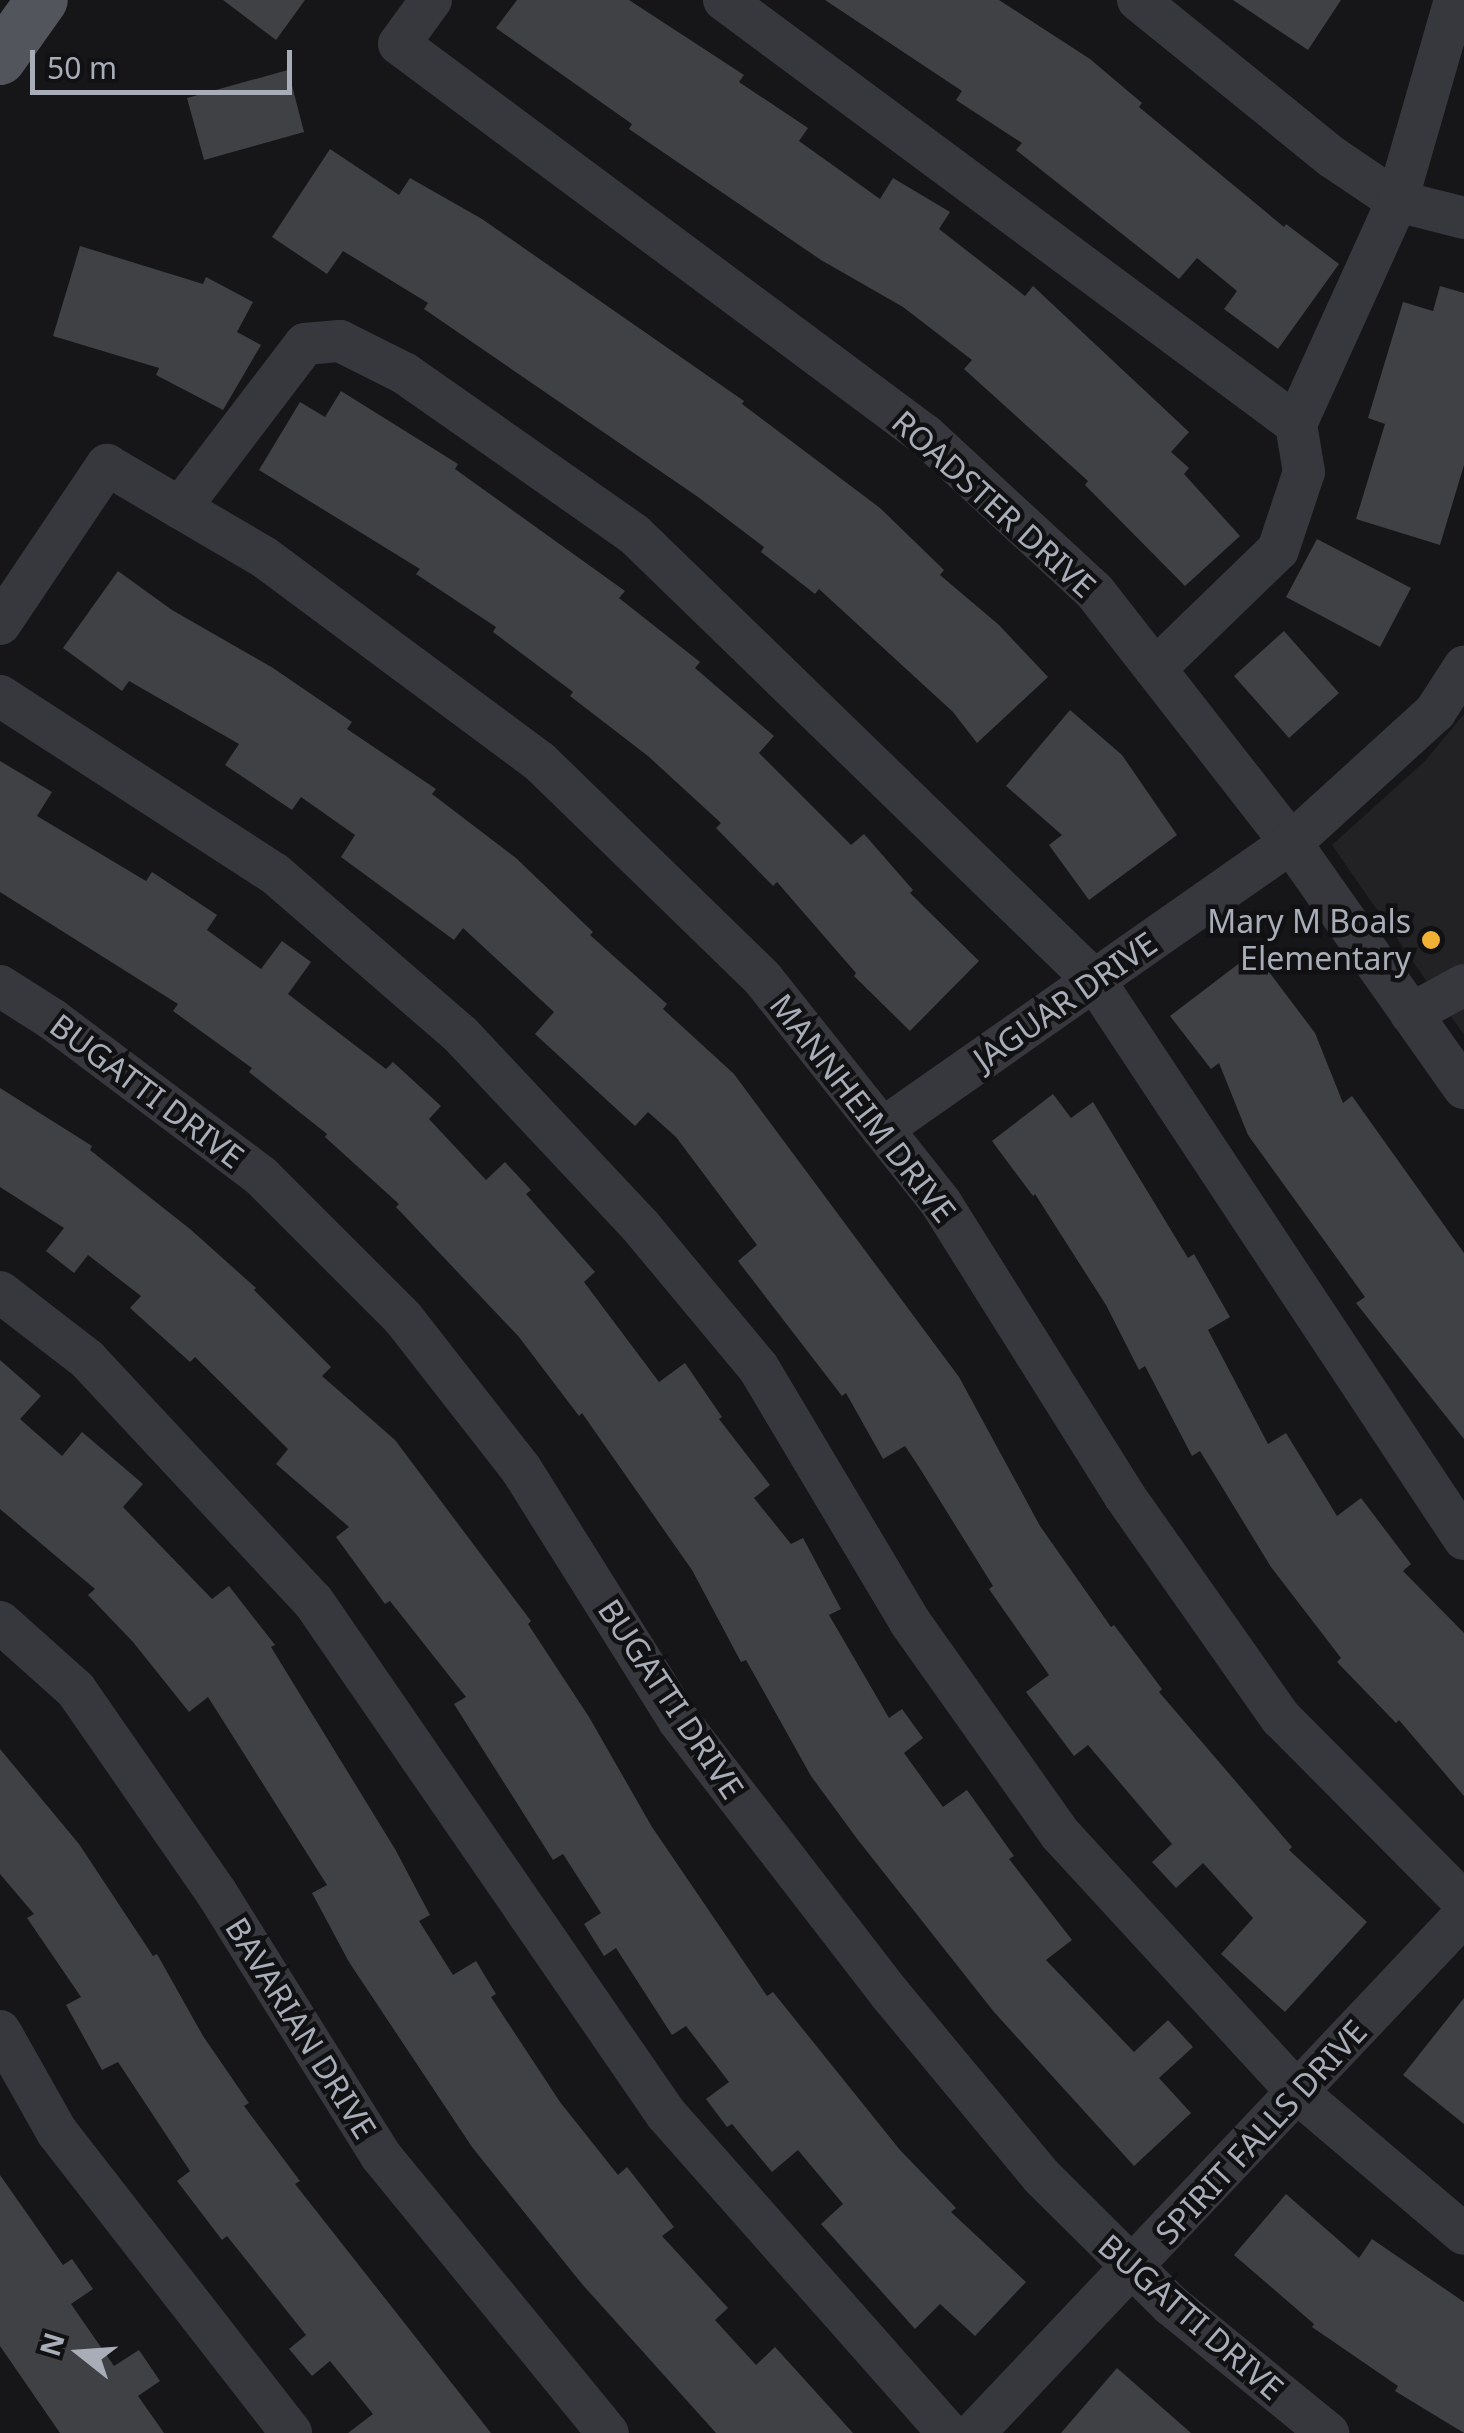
<!DOCTYPE html>
<style>
body{margin:0}
#map{position:relative;width:1464px;height:2433px;overflow:hidden;background:#161618;font-family:"Noto Sans",sans-serif}
div>[style]{position:absolute}
[style*='--x']{left:calc(var(--x)*1px);top:calc(var(--y)*1px);width:calc(var(--w)*1px);rotate:calc(var(--a)*1deg)}
.built>*{inset:0;background:#222225}
.building>*{inset:0;background:#404145}
.minor>*{height:42px;margin:-21px;padding:0 21px;transform-origin:21px;border-radius:21px;background:#37383d}
.major>*{height:52px;margin:-26px;padding:0 26px;transform-origin:26px;border-radius:26px;background:#53555c}
.dots>*{width:28px;height:28px;translate:-50% -50%;box-sizing:border-box;border:5px solid #111113;border-radius:50%}
span{translate:-50% -50%;white-space:nowrap;text-align:center;line-height:1.15;-webkit-text-stroke:9px #111113;paint-order:stroke}
.street-label{font-size:32px;color:#a8adb8}
.poi-label{font-size:32px;color:#a8adb8}
.right{translate:-100% -50%;text-align:right}
.north{position:absolute;left:30px;top:2303px;width:100px;height:100px;-webkit-text-stroke:8px #111113;paint-order:stroke;rotate:287deg;font-size:28px;font-weight:700;line-height:40px;text-align:center;color:#a8adb8}
.north::after{content:'';display:block;margin:auto;width:35px;height:45px;background:#a8adb8;clip-path:polygon(50% 0,100% 100%,50% 72%,0 100%)}
.scale{position:absolute;left:30px;top:50px;width:262px;height:45px;box-sizing:border-box;border:5px solid #a8adb8;border-top:0;padding-left:12px;font-size:30px;line-height:35px;white-space:nowrap;color:#a8adb8;-webkit-text-stroke:8px #111113;paint-order:stroke}
</style>
<div id="map">
<div class="built">
<div style="clip-path:polygon(1464px 714px,1464px 1035px,1332px 845px,1425px 761px)"></div>
</div>
<div class="building">
<div style="clip-path:polygon(223px 0,305px 0,276px 40px)"></div>
<div style="clip-path:polygon(517px 0,629px 0,744px 75px,739px 82px,808px 128px,799px 141px,880px 199px,893px 178px,950px 212px,939px 229px,1025px 296px,1033px 286px,1189px 432px,1171px 452px,1189px 468px,1184px 474px,1240px 536px,1185px 586px,1085px 485px,1088px 481px,964px 369px,972px 360px,903px 307px,821px 260px,629px 129px,632px 124px,496px 28px)"></div>
<div style="clip-path:polygon(825px 0,999px 0,1090px 59px,1142px 103px,1139px 107px,1284px 227px,1286px 224px,1339px 264px,1278px 349px,1224px 309px,1237px 291px,1197px 258px,1179px 279px,1016px 150px,1022px 143px,956px 100px,962px 91px)"></div>
<div style="clip-path:polygon(1233px 0,1341px 0,1308px 50px)"></div>
<div style="clip-path:polygon(288px 70px,304px 132px,204px 160px,187px 98px)"></div>
<div style="clip-path:polygon(330px 149px,399px 195px,410px 178px,482px 219px,744px 401px,742px 404px,880px 508px,944px 570px,940px 575px,999px 625px,1048px 677px,977px 743px,953px 712px,819px 589px,815px 594px,761px 552px,764px 547px,698px 497px,424px 309px,428px 303px,343px 251px,327px 274px,272px 237px)"></div>
<div style="clip-path:polygon(80px 246px,203px 284px,206px 277px,253px 302px,237px 332px,261px 345px,223px 410px,156px 375px,159px 368px,53px 336px)"></div>
<div style="clip-path:polygon(1440px 286px,1464px 293px,1464px 465px,1440px 545px,1356px 519px,1385px 424px,1368px 418px,1403px 302px,1433px 311px)"></div>
<div style="clip-path:polygon(341px 391px,458px 464px,455px 469px,625px 591px,619px 598px,700px 662px,695px 668px,774px 736px,759px 753px,851px 845px,864px 834px,913px 890px,910px 893px,979px 961px,910px 1031px,854px 976px,856px 973px,777px 882px,773px 886px,716px 828px,721px 823px,648px 756px,570px 696px,573px 692px,493px 632px,496px 627px,416px 574px,420px 569px,259px 470px,300px 402px,325px 417px)"></div>
<div style="clip-path:polygon(1317px 539px,1411px 588px,1380px 647px,1286px 597px)"></div>
<div style="clip-path:polygon(118px 571px,172px 610px,273px 668px,352px 722px,347px 729px,436px 789px,432px 794px,516px 858px,593px 932px,590px 935px,667px 1004px,663px 1009px,734px 1074px,959px 1377px,1040px 1526px,1111px 1627px,1114px 1625px,1162px 1689px,1159px 1692px,1292px 1847px,1289px 1850px,1367px 1922px,1285px 2012px,1221px 1954px,1253px 1918px,1203px 1863px,1176px 1888px,1152px 1862px,1172px 1844px,1088px 1745px,1074px 1756px,1026px 1692px,1049px 1675px,989px 1589px,993px 1586px,919px 1467px,905px 1446px,883px 1459px,846px 1393px,842px 1396px,738px 1261px,757px 1245px,676px 1137px,648px 1112px,635px 1126px,535px 1034px,554px 1012px,463px 928px,454px 940px,341px 857px,355px 835px,301px 797px,292px 810px,225px 765px,239px 744px,129px 681px,122px 691px,63px 648px)"></div>
<div style="clip-path:polygon(1284px 631px,1339px 693px,1289px 738px,1234px 676px)"></div>
<div style="clip-path:polygon(1070px 710px,1122px 755px,1177px 835px,1089px 900px,1049px 845px,1062px 835px,1006px 786px)"></div>
<div style="clip-path:polygon(0 761px,52px 792px,37px 816px,146px 881px,152px 872px,217px 915px,207px 930px,261px 969px,282px 941px,311px 962px,288px 994px,386px 1069px,393px 1062px,441px 1106px,429px 1119px,486px 1180px,505px 1162px,531px 1190px,526px 1194px,595px 1272px,584px 1282px,659px 1382px,685px 1363px,722px 1417px,719px 1419px,770px 1485px,754px 1498px,791px 1544px,803px 1538px,841px 1609px,829px 1615px,889px 1718px,902px 1709px,923px 1738px,904px 1753px,943px 1807px,967px 1790px,1014px 1856px,1009px 1859px,1072px 1940px,1046px 1960px,1134px 2052px,1168px 2020px,1193px 2047px,1159px 2078px,1191px 2113px,1134px 2166px,994px 2012px,858px 1840px,811px 1776px,746px 1660px,741px 1662px,692px 1570px,582px 1413px,579px 1416px,519px 1337px,396px 1207px,399px 1204px,325px 1137px,327px 1134px,249px 1072px,252px 1068px,173px 1011px,178px 1004px,0 892px)"></div>
<div style="clip-path:polygon(1254px 952px,1315px 1033px,1343px 1103px,1352px 1096px,1464px 1253px,1464px 1439px,1356px 1303px,1365px 1297px,1248px 1135px,1219px 1063px,1211px 1069px,1170px 1016px)"></div>
<div style="clip-path:polygon(0 1088px,92px 1146px,90px 1150px,190px 1229px,256px 1288px,254px 1290px,331px 1367px,322px 1376px,395px 1440px,531px 1621px,528px 1624px,589px 1717px,652px 1827px,767px 1996px,773px 1992px,900px 2150px,956px 2208px,951px 2212px,1026px 2282px,975px 2336px,940px 2304px,915px 2329px,821px 2224px,843px 2204px,798px 2150px,772px 2172px,732px 2124px,727px 2127px,706px 2099px,729px 2082px,686px 2026px,672px 2035px,616px 1948px,604px 1956px,584px 1924px,601px 1913px,563px 1854px,553px 1860px,454px 1704px,466px 1697px,390px 1601px,385px 1604px,336px 1537px,349px 1527px,276px 1464px,288px 1449px,195px 1357px,190px 1362px,130px 1308px,141px 1296px,88px 1255px,74px 1273px,46px 1251px,64px 1228px,0 1187px)"></div>
<div style="clip-path:polygon(1053px 1094px,1071px 1118px,1093px 1102px,1188px 1258px,1194px 1254px,1230px 1317px,1208px 1330px,1268px 1444px,1286px 1433px,1337px 1516px,1361px 1498px,1411px 1564px,1403px 1571px,1464px 1633px,1464px 1796px,1399px 1720px,1396px 1723px,1337px 1662px,1341px 1658px,1271px 1567px,1200px 1451px,1192px 1456px,1145px 1366px,1139px 1370px,1106px 1305px,1035px 1194px,1033px 1196px,992px 1141px)"></div>
<div style="clip-path:polygon(0 1360px,41px 1396px,20px 1419px,62px 1456px,82px 1432px,143px 1484px,123px 1507px,212px 1599px,229px 1586px,275px 1645px,271px 1647px,395px 1849px,430px 1915px,419px 1921px,453px 1975px,476px 1961px,496px 1994px,491px 1997px,560px 2102px,618px 2175px,627px 2167px,674px 2227px,662px 2236px,728px 2308px,715px 2320px,756px 2365px,775px 2347px,853px 2433px,716px 2433px,582px 2284px,524px 2212px,472px 2147px,349px 1962px,312px 1893px,327px 1885px,208px 1697px,189px 1712px,133px 1642px,88px 1595px,95px 1589px,0 1509px)"></div>
<div style="clip-path:polygon(0 1749px,79px 1844px,153px 1956px,157px 1954px,203px 2036px,249px 2103px,244px 2106px,300px 2181px,295px 2184px,491px 2433px,348px 2433px,373px 2414px,330px 2361px,312px 2376px,289px 2349px,306px 2335px,227px 2236px,222px 2240px,177px 2181px,190px 2171px,118px 2062px,102px 2070px,66px 2005px,81px 1997px,27px 1918px,34px 1914px,0 1874px)"></div>
<div style="clip-path:polygon(1464px 1998px,1464px 2124px,1403px 2075px)"></div>
<div style="clip-path:polygon(0 2175px,63px 2265px,72px 2259px,93px 2289px,71px 2304px,114px 2366px,139px 2350px,160px 2381px,138px 2396px,164px 2433px,60px 2433px,0 2346px)"></div>
<div style="clip-path:polygon(1286px 2194px,1359px 2258px,1372px 2239px,1464px 2302px,1464px 2433px,1395px 2391px,1398px 2386px,1312px 2327px,1314px 2324px,1234px 2255px)"></div>
<div style="clip-path:polygon(1117px 2368px,1191px 2433px,1061px 2433px)"></div>
</div>
<div class="minor">
<div style="--x:431;--y:0;--w:54;--a:126"></div>
<div style="--x:399;--y:44;--w:655;--a:36.63"></div>
<div style="--x:925;--y:435;--w:231;--a:42.7"></div>
<div style="--x:1095;--y:592;--w:318;--a:52"></div>
<div style="--x:1291;--y:843;--w:300;--a:54.8"></div>
<div style="--x:724;--y:0;--w:712;--a:36.55"></div>
<div style="--x:1138;--y:0;--w:250;--a:39"></div>
<div style="--x:1332;--y:157;--w:78;--a:34.1"></div>
<div style="--x:1397;--y:201;--w:69;--a:14.2"></div>
<div style="--x:180;--y:508;--w:206;--a:-52.7"></div>
<div style="--x:305;--y:344;--w:35;--a:-5"></div>
<div style="--x:340;--y:341;--w:72;--a:26.6"></div>
<div style="--x:404;--y:373;--w:281;--a:35"></div>
<div style="--x:634;--y:534;--w:642;--a:44.12"></div>
<div style="--x:1095;--y:981;--w:669;--a:56.52"></div>
<div style="--x:0;--y:624;--w:192;--a:-56.1"></div>
<div style="--x:107;--y:465;--w:182;--a:30.4"></div>
<div style="--x:264;--y:557;--w:344;--a:36.6"></div>
<div style="--x:540;--y:762;--w:311;--a:44.2"></div>
<div style="--x:763;--y:979;--w:286;--a:51.5"></div>
<div style="--x:941;--y:1203;--w:345;--a:57.9"></div>
<div style="--x:1124;--y:1495;--w:273;--a:54.9"></div>
<div style="--x:1281;--y:1718;--w:260;--a:45.2"></div>
<div style="--x:1155;--y:669;--w:171;--a:-44.1"></div>
<div style="--x:1278;--y:550;--w:82;--a:-71.6"></div>
<div style="--x:1304;--y:472;--w:49;--a:-99.5"></div>
<div style="--x:1296;--y:424;--w:245;--a:-65.6"></div>
<div style="--x:1397;--y:201;--w:209;--a:-73.9"></div>
<div style="--x:0;--y:696;--w:326;--a:32.9"></div>
<div style="--x:274;--y:873;--w:247;--a:40.9"></div>
<div style="--x:461;--y:1035;--w:265;--a:46.8"></div>
<div style="--x:642;--y:1228;--w:181;--a:50.2"></div>
<div style="--x:758;--y:1367;--w:297;--a:59.2"></div>
<div style="--x:910;--y:1622;--w:261;--a:54.7"></div>
<div style="--x:1061;--y:1835;--w:352;--a:47.4"></div>
<div style="--x:1299;--y:2094;--w:216;--a:40.3"></div>
<div style="--x:0;--y:986;--w:62;--a:32.4"></div>
<div style="--x:52;--y:1019;--w:261;--a:36.9"></div>
<div style="--x:261;--y:1176;--w:201;--a:45"></div>
<div style="--x:403;--y:1318;--w:192;--a:52"></div>
<div style="--x:521;--y:1469;--w:297;--a:57.9"></div>
<div style="--x:679;--y:1721;--w:345;--a:52.3"></div>
<div style="--x:890;--y:1994;--w:238;--a:50.3"></div>
<div style="--x:1042;--y:2177;--w:182;--a:44.8"></div>
<div style="--x:1171;--y:2305;--w:203;--a:39.2"></div>
<div style="--x:1411;--y:1014;--w:60;--a:-28.7"></div>
<div style="--x:882;--y:1129;--w:499;--a:-35"></div>
<div style="--x:1291;--y:843;--w:195;--a:-42.3"></div>
<div style="--x:1435;--y:712;--w:54;--a:-57.2"></div>
<div style="--x:0;--y:1292;--w:110;--a:37.6"></div>
<div style="--x:87;--y:1359;--w:331;--a:47"></div>
<div style="--x:313;--y:1601;--w:623;--a:55.47"></div>
<div style="--x:666;--y:2114;--w:426;--a:48.5"></div>
<div style="--x:0;--y:1622;--w:102;--a:41.8"></div>
<div style="--x:76;--y:1690;--w:246;--a:55.3"></div>
<div style="--x:216;--y:1892;--w:311;--a:58"></div>
<div style="--x:381;--y:2156;--w:358;--a:50.7"></div>
<div style="--x:0;--y:2031;--w:116;--a:60.6"></div>
<div style="--x:57;--y:2132;--w:381;--a:52.1"></div>
<div style="--x:974;--y:2433;--w:713;--a:-46.59"></div>
</div>
<div class="major">
<div style="--x:0;--y:59;--w:72;--a:-54.6"></div>
</div>
<div class="dots">
<div style="left:1431px;top:940px;background:#f2b134"></div>
</div>
<div class="street-label">
<span style="left:994px;top:504px;rotate:42deg">ROADSTER DRIVE</span>
<span style="left:1065px;top:1001px;rotate:-35deg">JAGUAR DRIVE</span>
<span style="left:147px;top:1091px;rotate:37deg">BUGATTI DRIVE</span>
<span style="left:863px;top:1108px;rotate:52deg">MANNHEIM DRIVE</span>
<span style="left:671px;top:1699px;rotate:56deg">BUGATTI DRIVE</span>
<span style="left:301px;top:2028px;rotate:58deg">BAVARIAN DRIVE</span>
<span style="left:1261px;top:2132px;rotate:-47deg">SPIRIT FALLS DRIVE</span>
<span style="left:1191px;top:2317px;rotate:41deg">BUGATTI DRIVE</span>
</div>
<div class="poi-label">
<span class="right" style="left:1411px;top:940px">Mary M Boals<br>Elementary</span>
</div>
<div class="north">N</div>
<div class="scale">50 m</div>
</div>
